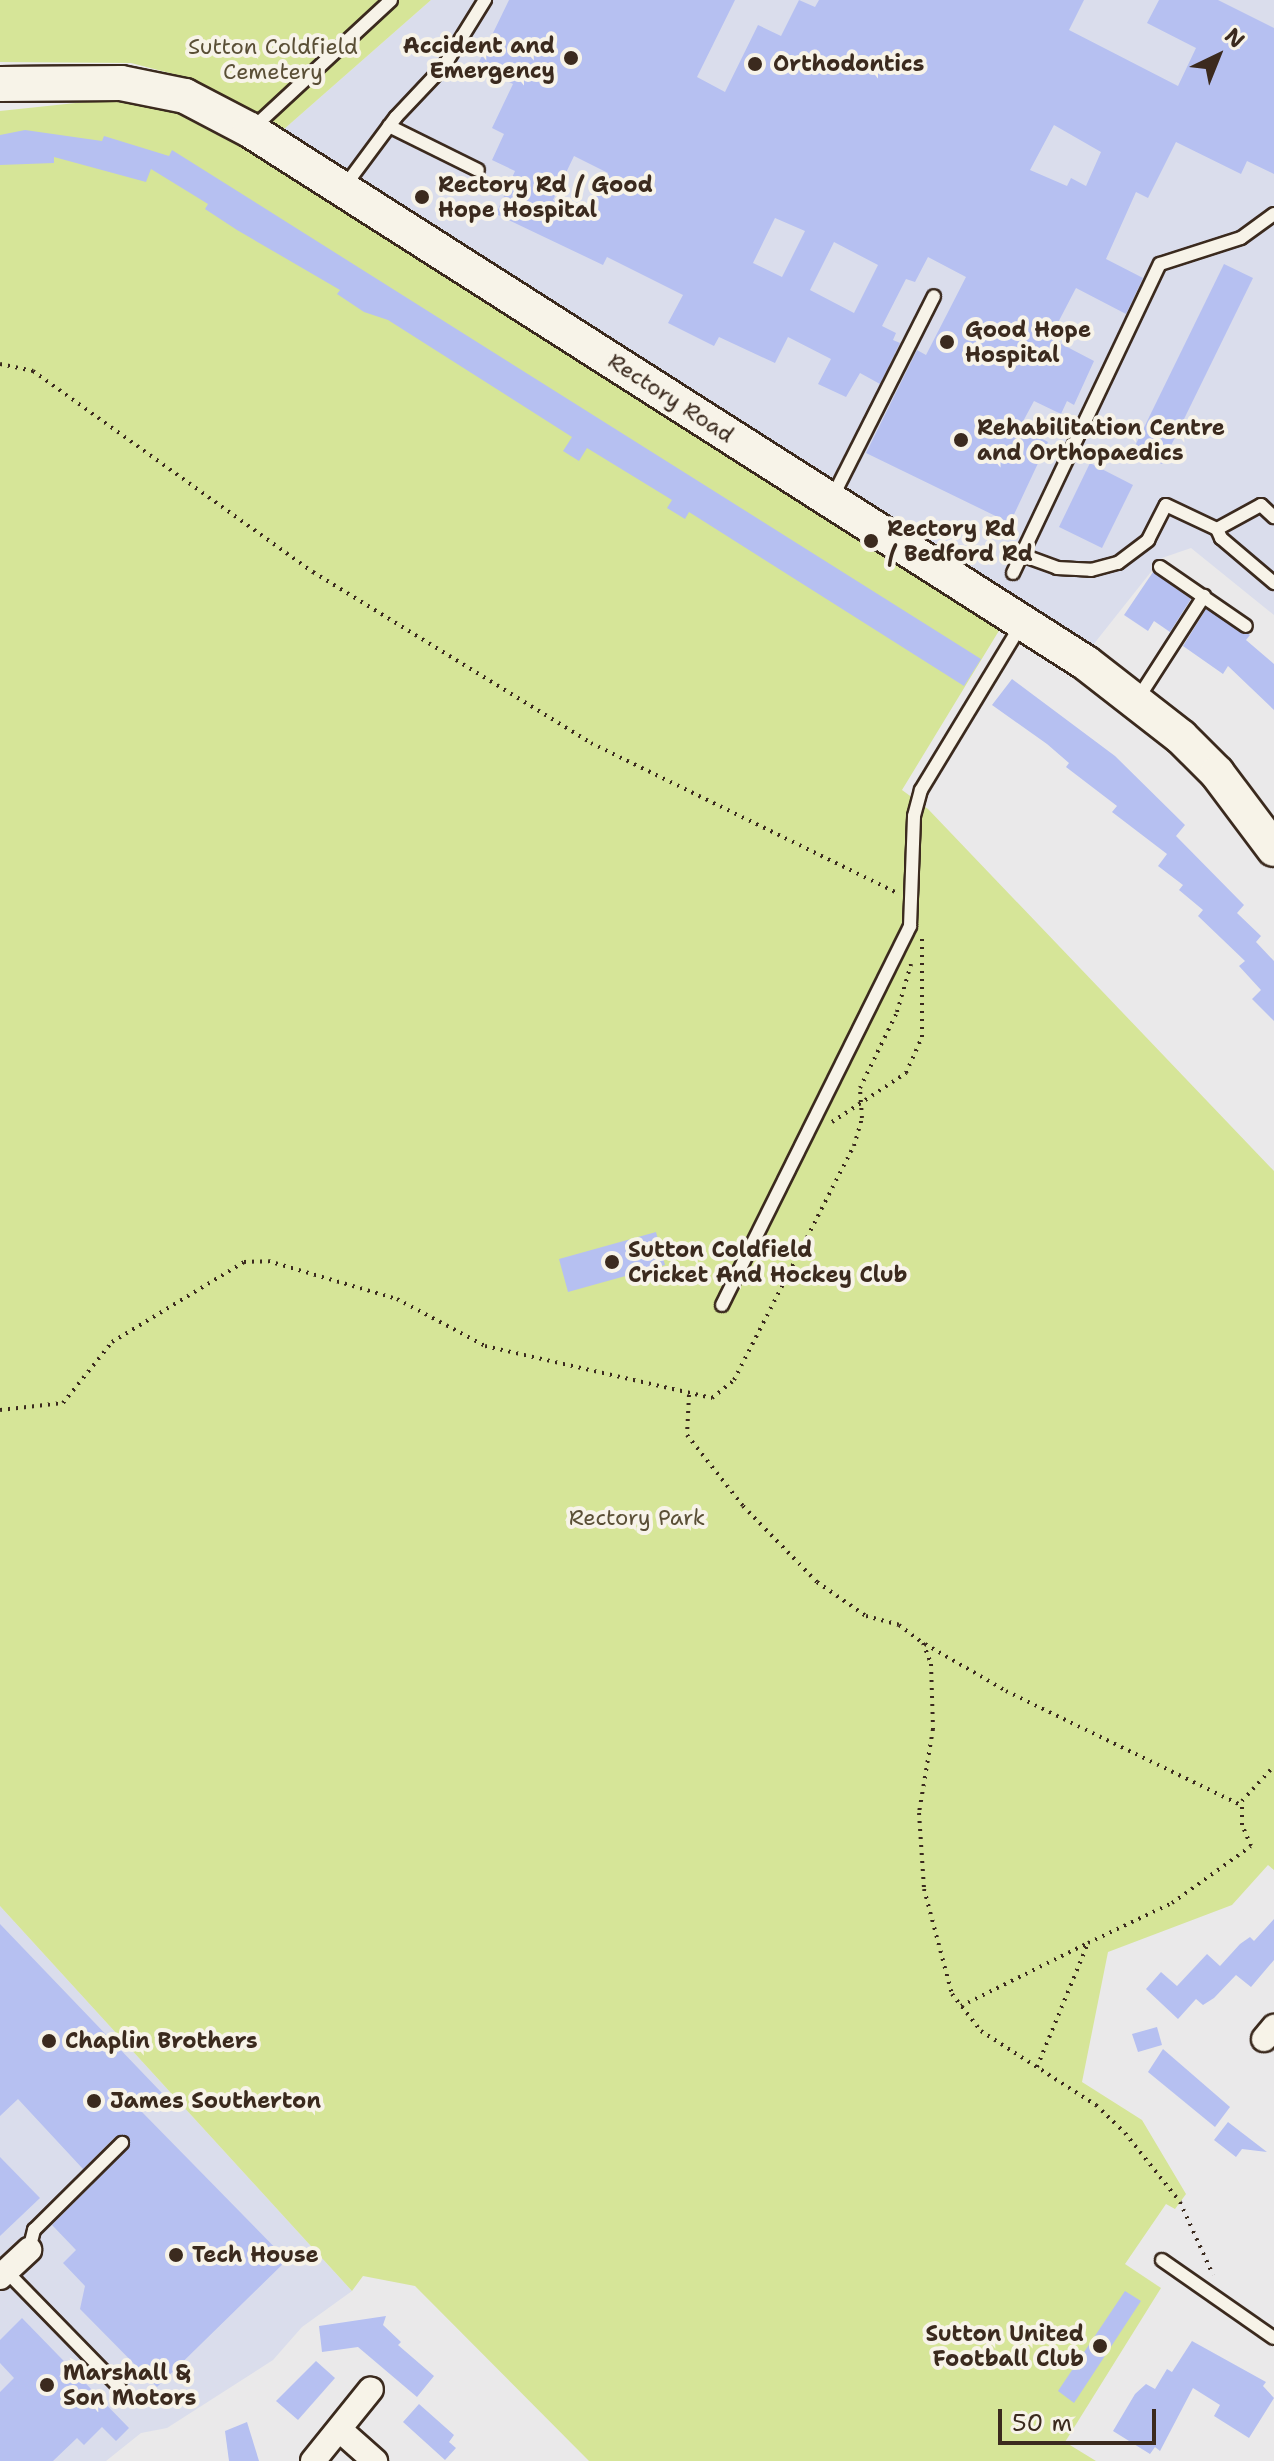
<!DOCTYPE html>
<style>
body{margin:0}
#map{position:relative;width:1274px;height:2461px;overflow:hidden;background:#eae9ea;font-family:"Shantell Sans",sans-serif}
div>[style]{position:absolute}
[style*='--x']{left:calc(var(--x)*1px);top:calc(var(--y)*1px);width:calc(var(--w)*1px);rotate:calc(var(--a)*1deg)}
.built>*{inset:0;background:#daddec}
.green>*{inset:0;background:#d6e598}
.building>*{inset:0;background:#b6c0f1}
.path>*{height:4px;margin-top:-2px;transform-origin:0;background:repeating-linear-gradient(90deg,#3b2a1e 0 2px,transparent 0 8px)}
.roads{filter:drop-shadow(2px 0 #3b2a1e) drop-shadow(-2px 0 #3b2a1e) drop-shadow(0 2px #3b2a1e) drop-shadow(0 -2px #3b2a1e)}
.lane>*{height:12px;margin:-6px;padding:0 6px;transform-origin:6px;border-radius:6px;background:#f7f3e8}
.street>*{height:24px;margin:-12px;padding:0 12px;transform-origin:12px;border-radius:12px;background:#f7f3e8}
.secondary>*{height:34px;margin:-17px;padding:0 17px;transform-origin:17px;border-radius:17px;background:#f7f3e8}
.dots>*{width:22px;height:22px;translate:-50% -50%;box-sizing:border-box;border:4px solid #f7f3e8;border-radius:50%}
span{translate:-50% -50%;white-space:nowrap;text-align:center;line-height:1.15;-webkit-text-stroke:8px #f7f3e8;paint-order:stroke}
.poi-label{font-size:22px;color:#3b2a1e;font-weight:700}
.right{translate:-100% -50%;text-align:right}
.left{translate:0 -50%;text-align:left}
.park-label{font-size:22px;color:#5a4f36}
.street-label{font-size:22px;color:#3b2a1e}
.north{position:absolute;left:1178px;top:16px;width:80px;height:80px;-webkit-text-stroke:6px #f7f3e8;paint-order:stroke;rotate:43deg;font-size:22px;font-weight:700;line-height:32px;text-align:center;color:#3b2a1e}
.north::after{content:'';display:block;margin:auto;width:28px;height:36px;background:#3b2a1e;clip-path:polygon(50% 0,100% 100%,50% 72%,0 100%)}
.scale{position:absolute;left:998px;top:2409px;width:158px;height:36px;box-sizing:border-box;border:4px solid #3b2a1e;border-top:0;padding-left:10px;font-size:24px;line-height:28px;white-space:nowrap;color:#3b2a1e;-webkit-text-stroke:6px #f7f3e8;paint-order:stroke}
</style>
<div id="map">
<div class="built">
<div style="clip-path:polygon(431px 0,1274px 0,1274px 615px,1191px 548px,1162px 558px,1093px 645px,283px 130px)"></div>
<div style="clip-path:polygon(0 1906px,352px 2291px,302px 2327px,273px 2360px,167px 2428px,141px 2433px,106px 2461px,0 2461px)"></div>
</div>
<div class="green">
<div style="clip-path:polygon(0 0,431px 0,283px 130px,185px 77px,131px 63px,0 62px)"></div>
<div style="clip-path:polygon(104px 100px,170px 110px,241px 147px,1000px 629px,902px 790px,928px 809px,1274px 1171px,1274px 1870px,1268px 1865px,1232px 1905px,1108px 1952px,1082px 2082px,1142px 2120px,1186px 2194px,1175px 2209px,1166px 2204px,1125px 2264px,1161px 2288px,1065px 2442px,1096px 2461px,589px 2461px,415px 2286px,363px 2276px,352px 2291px,0 1906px,0 111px)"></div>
</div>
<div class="building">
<div style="clip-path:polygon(evenodd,509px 0,735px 0,697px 77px,725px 92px,758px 25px,781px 36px,799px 0,815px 7px,819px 0,1084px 0,1069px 30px,1178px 86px,1196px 48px,1147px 23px,1159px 0,1218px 0,1274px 28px,1274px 174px,1247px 161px,1241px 174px,1176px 142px,1148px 198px,1136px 192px,1106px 259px,1143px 278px,1126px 314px,1076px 288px,1050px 338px,1094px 361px,1074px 405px,1067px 401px,1061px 414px,1034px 401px,1020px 427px,1048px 442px,1010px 523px,866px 453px,917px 350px,926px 355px,966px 277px,928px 257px,915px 282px,906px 279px,882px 326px,896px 333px,893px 340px,900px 343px,880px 384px,860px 373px,846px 397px,818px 384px,831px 359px,788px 337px,775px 363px,719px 337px,714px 346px,668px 323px,683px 295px,607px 257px,603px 265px,496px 214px,515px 171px,492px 160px,504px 134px,492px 128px,513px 84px,477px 66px,509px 0,1054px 125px,1101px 152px,1086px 186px,1071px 178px,1067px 186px,1030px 170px,1054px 125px,509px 0,574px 156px,608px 173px,586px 217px,553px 200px,574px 156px,509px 0,775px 218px,805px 231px,782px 277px,753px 263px,775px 218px,509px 0,834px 242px,878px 265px,854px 313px,810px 290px,834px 242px)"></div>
<div style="clip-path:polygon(25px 130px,102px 141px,104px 136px,169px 156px,172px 150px,981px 659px,964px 686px,689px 512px,685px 519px,667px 508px,672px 500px,587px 448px,579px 461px,563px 451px,572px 437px,388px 320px,364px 312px,337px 294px,340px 290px,237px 230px,205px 209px,208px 204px,151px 169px,146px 182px,54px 157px,54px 163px,0 165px,0 135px)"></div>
<div style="clip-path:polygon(1224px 264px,1253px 278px,1162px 464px,1133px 450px)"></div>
<div style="clip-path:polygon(1090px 463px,1133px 485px,1102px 548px,1059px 527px)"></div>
<div style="clip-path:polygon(1153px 572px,1191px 599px,1170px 632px,1154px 621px,1148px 631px,1124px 615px)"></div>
<div style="clip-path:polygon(1206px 609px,1250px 635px,1246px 640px,1274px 664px,1274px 710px,1228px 666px,1223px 674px,1183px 646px)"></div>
<div style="clip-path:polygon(1012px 679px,1115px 756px,1185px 825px,1176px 836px,1244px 905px,1237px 913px,1261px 936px,1256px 942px,1274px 961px,1274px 1021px,1252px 999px,1261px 990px,1239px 966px,1245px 961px,1198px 916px,1203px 910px,1179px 890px,1183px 885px,1158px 866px,1167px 854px,1112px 812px,1117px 806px,1066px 767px,1069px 763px,1047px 744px,992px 705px)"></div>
<div style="clip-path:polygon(656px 1232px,665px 1265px,568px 1292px,559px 1259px)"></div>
<div style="clip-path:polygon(1274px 1919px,1274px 1960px,1251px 1987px,1236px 1975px,1214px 1998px,1203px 2005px,1196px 1999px,1178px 2019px,1146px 1989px,1161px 1972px,1177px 1986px,1207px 1954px,1220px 1966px,1240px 1944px,1250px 1937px,1254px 1941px)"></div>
<div style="clip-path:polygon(0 1924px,162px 2093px,142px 2112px,287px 2260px,157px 2387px,80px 2309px,85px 2286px,63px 2263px,76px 2250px,52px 2225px,128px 2149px,129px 2137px,116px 2136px,83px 2169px,18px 2099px,0 2116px)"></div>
<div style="clip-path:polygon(1157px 2027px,1162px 2045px,1138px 2052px,1132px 2034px)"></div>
<div style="clip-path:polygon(1163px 2049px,1230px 2107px,1215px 2127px,1148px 2072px)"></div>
<div style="clip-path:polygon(1228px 2122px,1267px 2152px,1242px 2149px,1236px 2157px,1214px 2140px)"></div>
<div style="clip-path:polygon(0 2157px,40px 2198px,0 2236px)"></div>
<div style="clip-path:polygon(1125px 2291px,1141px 2301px,1074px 2403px,1058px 2391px)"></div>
<div style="clip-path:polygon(386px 2316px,383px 2325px,401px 2342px,398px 2345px,434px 2376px,417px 2397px,358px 2347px,322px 2352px,319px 2326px)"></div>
<div style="clip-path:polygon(22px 2318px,129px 2428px,116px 2441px,102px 2427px,84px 2445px,77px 2438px,53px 2461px,0 2461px,0 2392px,14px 2378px,0 2363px,0 2340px)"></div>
<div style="clip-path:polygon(1192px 2341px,1266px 2382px,1263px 2386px,1274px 2398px,1249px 2438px,1214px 2416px,1220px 2405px,1193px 2388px,1160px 2451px,1155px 2447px,1150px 2454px,1113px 2431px,1135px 2394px,1146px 2384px,1155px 2389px,1167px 2369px,1172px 2372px)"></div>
<div style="clip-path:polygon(316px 2361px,335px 2378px,298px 2420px,276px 2401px)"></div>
<div style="clip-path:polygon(419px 2404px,454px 2435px,449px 2442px,456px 2448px,445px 2460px,403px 2422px)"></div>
<div style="clip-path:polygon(247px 2422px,259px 2461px,229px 2461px,225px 2431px)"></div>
</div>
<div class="path">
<div style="--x:0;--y:364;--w:34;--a:12"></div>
<div style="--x:33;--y:371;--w:345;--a:35.7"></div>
<div style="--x:313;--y:572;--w:326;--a:31.6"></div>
<div style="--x:591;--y:743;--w:341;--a:26.1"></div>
<div style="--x:832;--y:1122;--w:89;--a:-33.5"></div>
<div style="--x:906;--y:1073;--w:39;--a:-66"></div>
<div style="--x:922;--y:1037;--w:98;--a:-90"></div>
<div style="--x:689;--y:1395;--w:40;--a:92.9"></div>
<div style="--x:687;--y:1435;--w:90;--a:51.7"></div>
<div style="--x:743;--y:1506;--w:106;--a:45.8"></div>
<div style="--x:817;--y:1582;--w:60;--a:34.8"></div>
<div style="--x:866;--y:1616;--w:34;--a:15"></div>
<div style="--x:899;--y:1625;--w:30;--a:37"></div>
<div style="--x:923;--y:1643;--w:22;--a:69"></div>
<div style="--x:931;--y:1664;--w:65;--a:88.2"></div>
<div style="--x:933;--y:1729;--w:85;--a:99.5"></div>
<div style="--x:919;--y:1813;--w:76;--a:86.2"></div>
<div style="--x:924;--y:1889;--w:109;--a:75.1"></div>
<div style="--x:952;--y:1994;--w:47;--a:51.9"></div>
<div style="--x:981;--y:2031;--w:137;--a:32.8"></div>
<div style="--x:1096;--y:2105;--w:40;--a:44"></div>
<div style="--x:1125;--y:2133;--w:88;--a:51.4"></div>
<div style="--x:1180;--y:2202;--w:80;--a:65.7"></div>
<div style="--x:0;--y:1410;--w:63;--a:-6.3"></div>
<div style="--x:63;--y:1403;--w:78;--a:-51.2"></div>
<div style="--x:112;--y:1342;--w:154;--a:-31.2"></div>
<div style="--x:244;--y:1262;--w:24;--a:-2"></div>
<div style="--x:268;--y:1261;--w:134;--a:16.4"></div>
<div style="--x:397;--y:1299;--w:100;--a:28.1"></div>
<div style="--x:485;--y:1346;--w:233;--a:12.9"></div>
<div style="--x:712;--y:1398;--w:28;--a:-39"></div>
<div style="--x:734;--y:1380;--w:263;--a:-62.9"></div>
<div style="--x:854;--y:1146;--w:29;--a:-74"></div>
<div style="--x:862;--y:1118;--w:30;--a:-94"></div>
<div style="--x:860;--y:1088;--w:85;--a:-64"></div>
<div style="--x:897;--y:1012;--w:50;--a:-73.7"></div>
<div style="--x:925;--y:1644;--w:94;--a:30.1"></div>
<div style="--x:1006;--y:1691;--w:263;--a:25.9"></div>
<div style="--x:961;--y:2006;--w:140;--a:-26.4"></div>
<div style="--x:1037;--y:2067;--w:134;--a:-67.6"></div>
<div style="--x:1088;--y:1943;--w:93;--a:-25.5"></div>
<div style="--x:1172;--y:1903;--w:97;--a:-35.8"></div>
<div style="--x:1251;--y:1846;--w:23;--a:-113"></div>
<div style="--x:1242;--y:1825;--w:24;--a:-90"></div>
<div style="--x:1242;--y:1801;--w:47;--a:-47.6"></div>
</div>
<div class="roads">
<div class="lane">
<div style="--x:389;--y:126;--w:99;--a:26.3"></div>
<div style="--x:253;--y:128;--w:188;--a:-42.8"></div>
<div style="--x:344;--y:187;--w:87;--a:-53.4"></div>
<div style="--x:396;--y:117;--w:70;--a:-46.7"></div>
<div style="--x:444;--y:66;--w:78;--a:-58.2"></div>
<div style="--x:832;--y:498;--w:226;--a:-63.2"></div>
<div style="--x:1217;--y:529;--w:50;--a:-28.6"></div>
<div style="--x:1261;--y:505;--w:18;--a:43"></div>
<div style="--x:1022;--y:555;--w:37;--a:20"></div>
<div style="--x:1057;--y:568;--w:34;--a:3"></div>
<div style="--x:1091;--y:570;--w:28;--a:-15"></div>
<div style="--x:1118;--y:563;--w:38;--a:-37"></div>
<div style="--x:1148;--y:540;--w:39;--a:-63"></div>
<div style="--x:1166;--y:505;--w:56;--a:25.2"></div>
<div style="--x:1217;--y:529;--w:10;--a:66"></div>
<div style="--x:1221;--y:538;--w:70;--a:40.3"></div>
<div style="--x:1160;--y:567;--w:104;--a:34.5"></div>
<div style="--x:1013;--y:573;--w:342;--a:-64.6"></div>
<div style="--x:1160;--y:264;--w:85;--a:-17.8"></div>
<div style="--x:1241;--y:238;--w:41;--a:-36"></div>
<div style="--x:1137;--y:700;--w:124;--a:-57.2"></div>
<div style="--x:722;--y:1305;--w:423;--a:-63.6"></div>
<div style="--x:910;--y:926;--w:110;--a:-87.9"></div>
<div style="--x:914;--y:816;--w:27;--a:-75"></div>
<div style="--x:921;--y:790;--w:193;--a:-58.8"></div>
<div style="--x:29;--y:2250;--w:21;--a:-76"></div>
<div style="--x:34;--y:2230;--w:124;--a:-44.7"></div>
<div style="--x:1162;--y:2260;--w:136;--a:34.9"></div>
<div style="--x:6;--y:2271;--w:163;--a:45.7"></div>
</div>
<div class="street">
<div style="--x:1264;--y:2039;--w:16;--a:-50"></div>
<div style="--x:0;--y:2277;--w:40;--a:-43"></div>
<div style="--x:340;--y:2430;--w:47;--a:41.5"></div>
<div style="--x:313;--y:2461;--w:92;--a:-51.1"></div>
</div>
<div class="secondary">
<div style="--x:0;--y:84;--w:121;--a:-0.5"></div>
<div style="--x:121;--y:83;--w:65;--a:11.5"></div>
<div style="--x:185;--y:96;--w:73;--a:27.6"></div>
<div style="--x:250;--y:130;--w:991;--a:32.52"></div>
<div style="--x:1086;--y:663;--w:120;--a:37.9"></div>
<div style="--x:1181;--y:737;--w:51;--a:45"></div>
<div style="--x:1217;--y:773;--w:95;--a:53.1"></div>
</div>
</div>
<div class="dots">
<div style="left:571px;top:58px;background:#3b2a1e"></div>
<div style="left:755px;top:64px;background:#3b2a1e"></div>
<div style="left:422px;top:197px;background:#3b2a1e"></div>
<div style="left:947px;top:342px;background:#3b2a1e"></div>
<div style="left:961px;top:440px;background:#3b2a1e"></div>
<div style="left:871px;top:541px;background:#3b2a1e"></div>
<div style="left:612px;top:1262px;background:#3b2a1e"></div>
<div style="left:49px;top:2041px;background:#3b2a1e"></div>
<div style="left:94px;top:2101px;background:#3b2a1e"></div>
<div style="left:176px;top:2255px;background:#3b2a1e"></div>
<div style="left:1100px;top:2346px;background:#3b2a1e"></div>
<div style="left:47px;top:2385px;background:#3b2a1e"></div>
</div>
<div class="poi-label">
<span class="right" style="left:555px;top:58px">Accident and<br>Emergency</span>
<span class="left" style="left:773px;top:64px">Orthodontics</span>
<span class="left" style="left:438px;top:197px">Rectory Rd / Good<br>Hope Hospital</span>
<span class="left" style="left:965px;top:342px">Good Hope<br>Hospital</span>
<span class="left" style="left:977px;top:440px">Rehabilitation Centre<br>and Orthopaedics</span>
<span class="left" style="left:887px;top:541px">Rectory Rd<br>/ Bedford Rd</span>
<span class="left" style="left:628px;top:1262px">Sutton Coldfield<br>Cricket And Hockey Club</span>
<span class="left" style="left:65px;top:2041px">Chaplin Brothers</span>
<span class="left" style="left:110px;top:2101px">James Southerton</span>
<span class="left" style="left:192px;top:2255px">Tech House</span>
<span class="right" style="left:1084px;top:2346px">Sutton United<br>Football Club</span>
<span class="left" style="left:63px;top:2385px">Marshall &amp;<br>Son Motors</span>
</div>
<div class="park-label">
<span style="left:273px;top:59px">Sutton Coldfield<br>Cemetery</span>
<span style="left:637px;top:1518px">Rectory Park</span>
</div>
<div class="street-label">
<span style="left:671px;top:398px;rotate:33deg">Rectory Road</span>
</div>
<div class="north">N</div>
<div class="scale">50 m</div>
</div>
